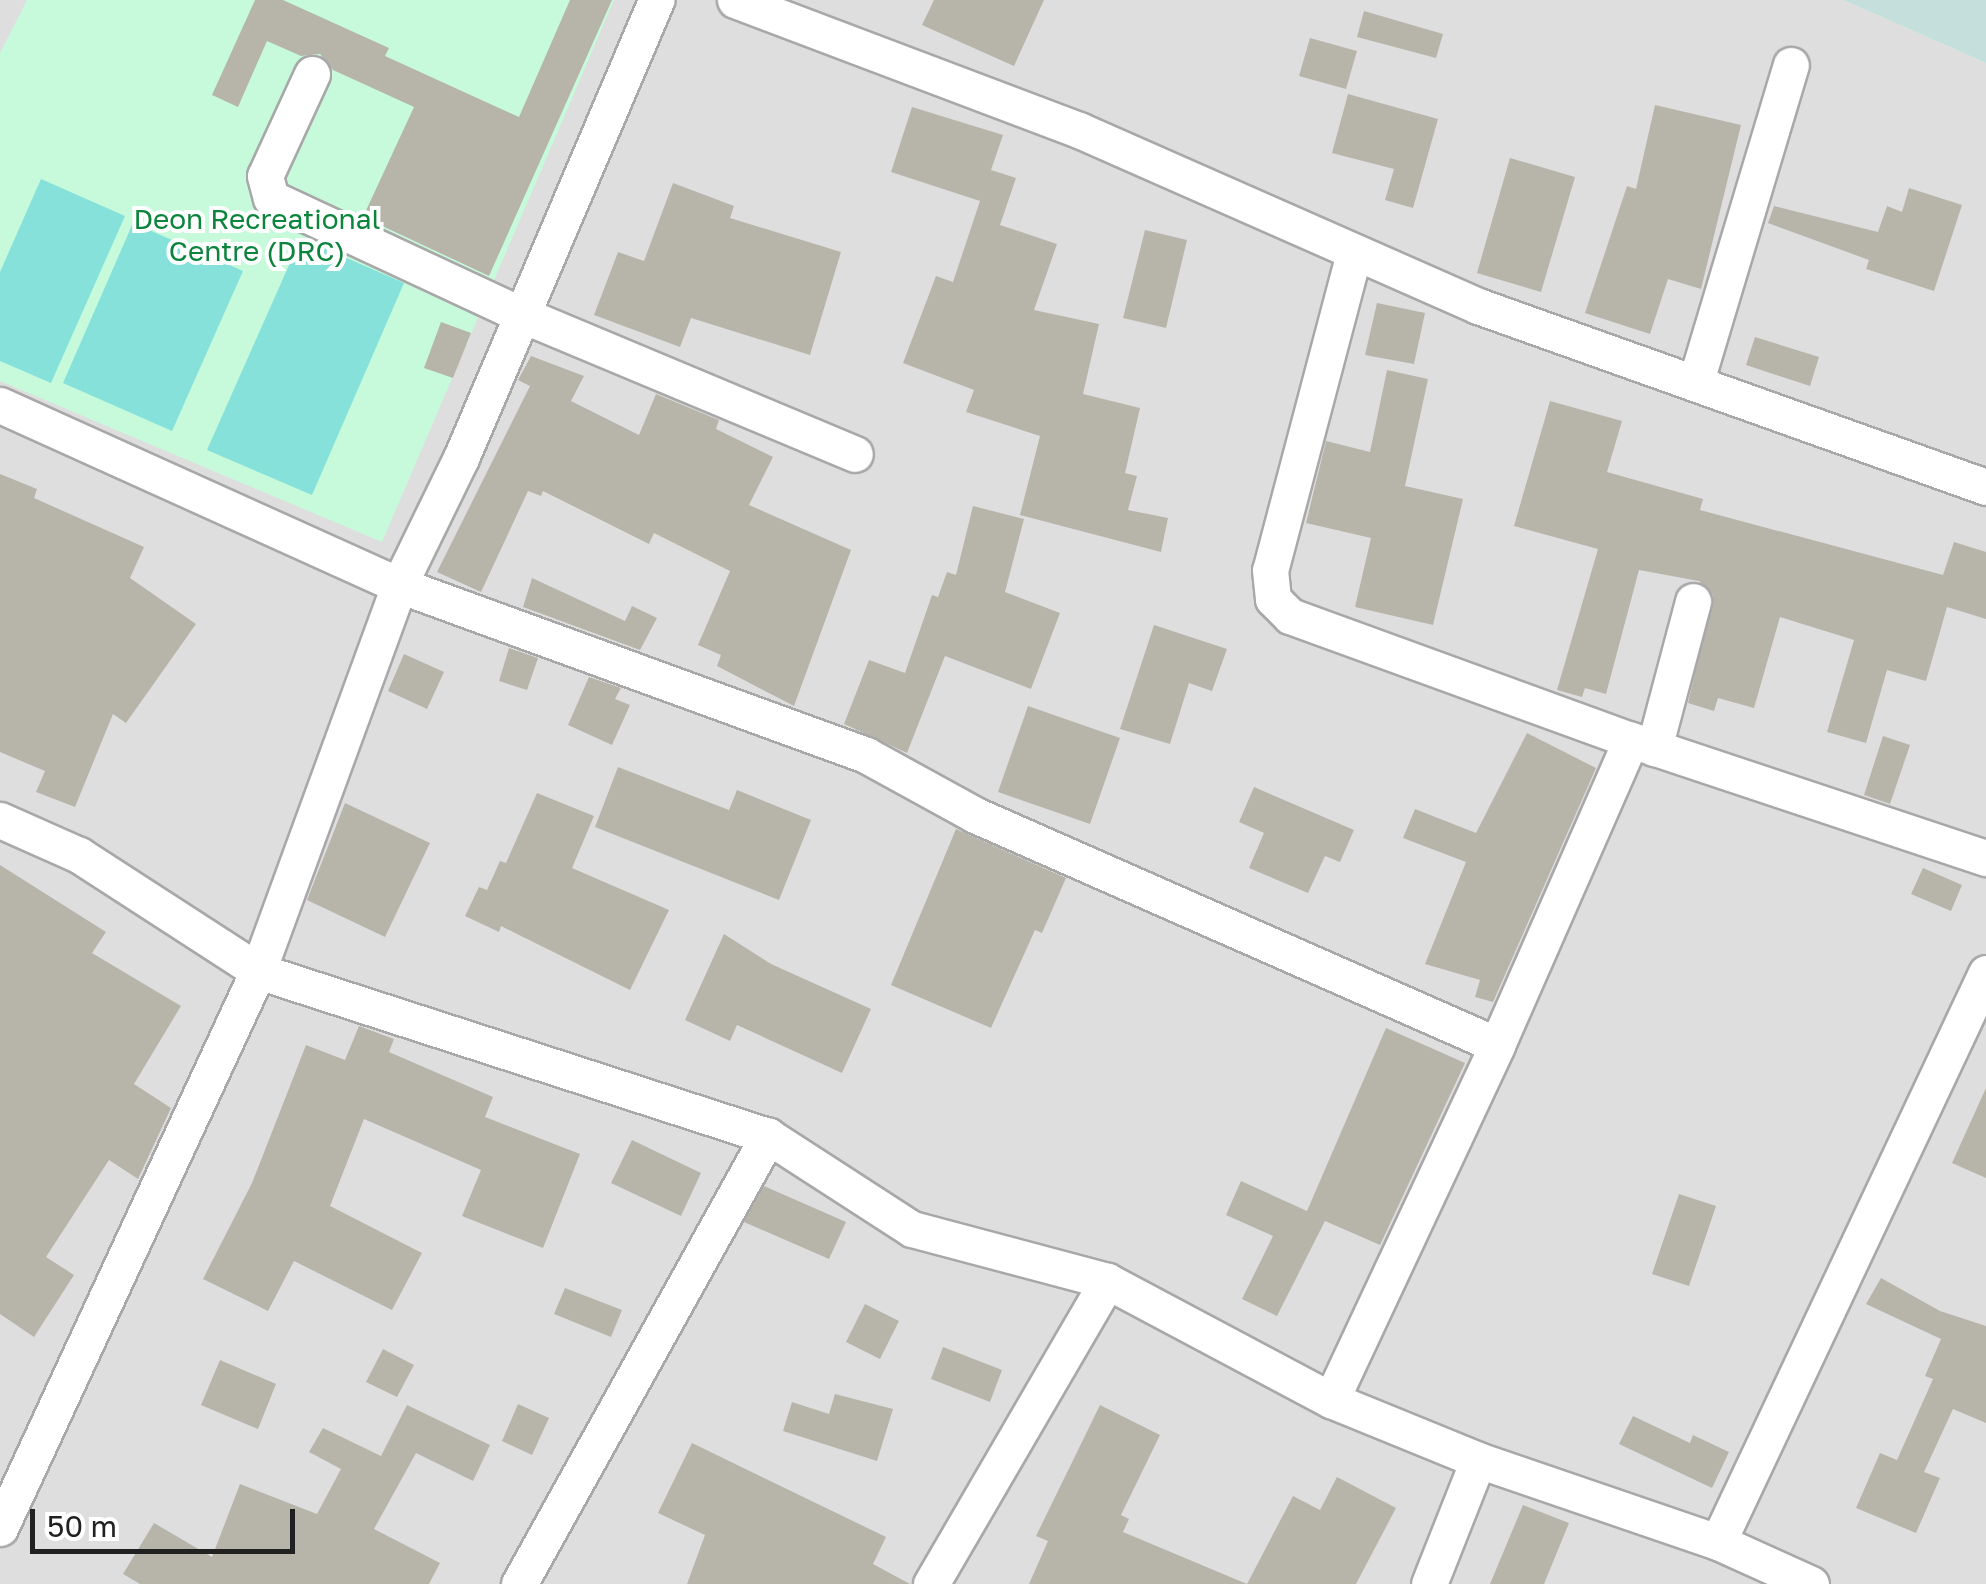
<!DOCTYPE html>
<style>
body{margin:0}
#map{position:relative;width:1986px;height:1584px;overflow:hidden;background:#f1f1e8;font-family:"Golos Text",sans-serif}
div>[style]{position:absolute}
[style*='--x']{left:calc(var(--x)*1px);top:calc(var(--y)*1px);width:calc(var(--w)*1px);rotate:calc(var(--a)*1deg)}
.residential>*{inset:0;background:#dfdede}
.wetland>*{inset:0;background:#c5e0dc}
.park>*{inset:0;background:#c6fadb}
.pitch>*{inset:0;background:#86e1db}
.building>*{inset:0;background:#b7b5aa}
.roads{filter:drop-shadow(2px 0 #a8a8a8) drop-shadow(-2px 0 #a8a8a8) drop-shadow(0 2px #a8a8a8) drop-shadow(0 -2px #a8a8a8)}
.minor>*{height:35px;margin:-17.5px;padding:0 17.5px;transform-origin:17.5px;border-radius:17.5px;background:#fff}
span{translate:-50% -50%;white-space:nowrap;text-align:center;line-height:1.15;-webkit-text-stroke:8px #fff;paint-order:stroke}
.park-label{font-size:28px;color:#0b843c}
.scale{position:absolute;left:30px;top:1509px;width:265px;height:45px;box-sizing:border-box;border:5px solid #212121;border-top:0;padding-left:12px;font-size:30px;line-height:35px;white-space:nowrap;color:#212121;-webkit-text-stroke:8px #fff;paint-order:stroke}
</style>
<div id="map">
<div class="residential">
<div style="clip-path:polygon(0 0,1843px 0,1986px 63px,1986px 1584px,0 1584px)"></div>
</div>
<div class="wetland">
<div style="clip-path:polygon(1843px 0,1986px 0,1986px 63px)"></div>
</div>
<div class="park">
<div style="clip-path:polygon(27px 0,614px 0,382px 542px,0 381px,0 53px)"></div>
</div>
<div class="pitch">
<div style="clip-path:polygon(41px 179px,125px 216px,51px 383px,0 361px,0 272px)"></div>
<div style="clip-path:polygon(133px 223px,243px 271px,172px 431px,63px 383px)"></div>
<div style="clip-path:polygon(301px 238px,404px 283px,312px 495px,207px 450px)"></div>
</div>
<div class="building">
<div style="clip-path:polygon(255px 0,283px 0,389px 48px,385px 56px,519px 117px,570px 0,612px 0,489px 276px,363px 217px,414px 107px,333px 70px,320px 54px,301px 56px,267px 41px,238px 107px,212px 95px)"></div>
<div style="clip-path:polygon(934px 0,1044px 0,1014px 66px,922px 25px)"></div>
<div style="clip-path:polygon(1364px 11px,1443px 34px,1436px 58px,1357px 37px)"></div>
<div style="clip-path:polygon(1310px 38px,1357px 51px,1346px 89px,1299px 76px)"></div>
<div style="clip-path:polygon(1348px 94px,1438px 119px,1413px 208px,1385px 200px,1394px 169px,1332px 153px)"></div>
<div style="clip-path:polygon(1655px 105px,1741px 125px,1701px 289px,1668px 279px,1650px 334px,1585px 313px,1627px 186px,1636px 189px)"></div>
<div style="clip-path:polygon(912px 107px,1003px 135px,991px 170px,1016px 178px,1000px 225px,1057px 244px,1034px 310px,1099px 324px,1083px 394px,1140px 408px,1125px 473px,1137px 476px,1128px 510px,1168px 518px,1161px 552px,1020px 515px,1040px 436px,966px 412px,974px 390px,903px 363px,936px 276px,953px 282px,980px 201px,891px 172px)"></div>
<div style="clip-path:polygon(1510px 158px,1575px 177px,1541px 292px,1477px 273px)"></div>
<div style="clip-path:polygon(673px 183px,734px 206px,730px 218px,841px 252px,810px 355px,691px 318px,680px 347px,594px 315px,618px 252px,644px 261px)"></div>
<div style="clip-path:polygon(1909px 188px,1962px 205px,1934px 291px,1866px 269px,1869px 260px,1768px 223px,1774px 206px,1878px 232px,1887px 206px,1902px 212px)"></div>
<div style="clip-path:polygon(1145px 230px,1187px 240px,1166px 328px,1123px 318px)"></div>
<div style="clip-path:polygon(1377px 303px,1425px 313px,1414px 364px,1365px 355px)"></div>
<div style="clip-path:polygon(441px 322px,471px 333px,453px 378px,424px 368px)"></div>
<div style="clip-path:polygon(1755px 337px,1819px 357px,1810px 386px,1746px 365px)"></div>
<div style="clip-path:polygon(531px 356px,584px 376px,571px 401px,639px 435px,656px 394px,719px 420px,716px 429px,773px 457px,749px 505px,851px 550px,794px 706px,717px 666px,721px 655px,698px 645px,730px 571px,654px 533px,649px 544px,543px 491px,541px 496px,528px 491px,481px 592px,437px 572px,530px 386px,518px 380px)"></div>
<div style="clip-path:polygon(1387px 370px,1428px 379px,1405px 486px,1463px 499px,1433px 625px,1355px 607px,1371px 538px,1306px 523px,1326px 441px,1370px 452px)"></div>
<div style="clip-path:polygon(1550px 401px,1622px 421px,1607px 472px,1703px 499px,1700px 510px,1943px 575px,1954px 542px,1986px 552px,1986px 619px,1947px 607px,1926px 681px,1887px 670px,1866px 743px,1827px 732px,1854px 640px,1780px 617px,1754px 708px,1718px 698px,1714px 711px,1688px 703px,1713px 595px,1699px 581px,1639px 570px,1606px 694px,1585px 688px,1582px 697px,1557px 690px,1598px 549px,1514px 526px)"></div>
<div style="clip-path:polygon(0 474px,37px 489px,34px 498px,144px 547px,130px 578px,196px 624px,126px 723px,113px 714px,75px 807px,36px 792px,45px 771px,0 752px)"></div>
<div style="clip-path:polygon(973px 506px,1024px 519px,1005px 592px,1060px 613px,1031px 689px,945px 656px,907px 753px,844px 724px,869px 660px,905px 673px,932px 595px,938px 597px,947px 572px,956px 575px)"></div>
<div style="clip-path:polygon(532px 578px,625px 621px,632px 606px,657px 618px,640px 650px,523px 607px)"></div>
<div style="clip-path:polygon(1154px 625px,1227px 649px,1212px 691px,1189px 683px,1170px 744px,1120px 729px)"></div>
<div style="clip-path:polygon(509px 648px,538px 658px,527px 690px,499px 681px)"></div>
<div style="clip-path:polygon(404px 654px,444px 672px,427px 709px,388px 691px)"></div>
<div style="clip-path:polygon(589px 677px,621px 688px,615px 699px,630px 705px,612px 745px,568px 725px)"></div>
<div style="clip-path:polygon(1028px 706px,1120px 738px,1090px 824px,998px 792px)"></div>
<div style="clip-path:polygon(1527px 733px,1596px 768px,1493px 1002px,1475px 997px,1480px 980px,1425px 964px,1466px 862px,1403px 838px,1415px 809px,1476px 833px)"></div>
<div style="clip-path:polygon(1883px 736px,1910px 745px,1890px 804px,1864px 795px)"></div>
<div style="clip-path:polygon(618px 767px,729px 810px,737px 790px,811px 820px,779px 900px,595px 827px)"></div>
<div style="clip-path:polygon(1254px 787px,1354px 830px,1340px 862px,1325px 856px,1308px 893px,1249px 868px,1264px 833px,1239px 822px)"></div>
<div style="clip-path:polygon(537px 793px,594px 816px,572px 868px,669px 910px,630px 990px,501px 926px,499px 932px,465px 916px,479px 887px,487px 890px,500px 861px,506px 863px)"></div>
<div style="clip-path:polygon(345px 803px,430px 843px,385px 937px,307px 900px)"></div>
<div style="clip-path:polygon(956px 829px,1066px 878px,1042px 933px,1035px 930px,991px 1028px,891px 985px)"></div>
<div style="clip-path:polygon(0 865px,106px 932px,92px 953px,181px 1006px,134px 1084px,171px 1108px,138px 1179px,109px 1160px,46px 1257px,74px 1275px,34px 1337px,0 1314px)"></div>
<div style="clip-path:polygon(1923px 868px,1962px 885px,1951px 911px,1911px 894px)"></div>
<div style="clip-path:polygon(724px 934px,771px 964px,871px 1009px,842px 1073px,737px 1025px,730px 1041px,685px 1020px)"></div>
<div style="clip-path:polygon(359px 1026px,394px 1039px,389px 1052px,493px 1097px,485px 1117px,580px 1154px,543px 1248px,462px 1216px,481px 1170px,364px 1119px,330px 1206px,422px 1253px,392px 1310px,294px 1261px,268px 1311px,203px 1279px,252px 1183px,306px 1045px,345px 1060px)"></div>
<div style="clip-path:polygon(1386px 1028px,1465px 1063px,1380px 1245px,1325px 1221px,1277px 1316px,1242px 1299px,1273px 1236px,1226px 1215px,1241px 1181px,1307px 1211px)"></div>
<div style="clip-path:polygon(1986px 1088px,1986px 1178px,1952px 1163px)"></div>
<div style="clip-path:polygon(632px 1140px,701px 1173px,681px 1216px,611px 1183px)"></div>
<div style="clip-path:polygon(764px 1186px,846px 1222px,829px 1259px,744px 1222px)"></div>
<div style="clip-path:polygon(1679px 1194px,1716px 1206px,1689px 1286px,1652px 1274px)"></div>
<div style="clip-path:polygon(1881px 1278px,1940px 1311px,1986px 1326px,1986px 1423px,1953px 1409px,1924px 1472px,1940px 1478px,1916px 1533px,1856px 1508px,1880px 1453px,1897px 1460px,1933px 1379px,1925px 1376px,1941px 1339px,1866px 1304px)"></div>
<div style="clip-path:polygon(565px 1288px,622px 1310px,611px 1337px,554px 1314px)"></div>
<div style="clip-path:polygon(865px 1304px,899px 1321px,880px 1359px,846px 1342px)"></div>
<div style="clip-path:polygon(943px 1347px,1002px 1370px,990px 1402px,931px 1379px)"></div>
<div style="clip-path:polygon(383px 1349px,414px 1365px,397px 1397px,366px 1382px)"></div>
<div style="clip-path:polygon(220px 1360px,276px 1384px,258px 1429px,201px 1405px)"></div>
<div style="clip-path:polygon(835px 1394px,893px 1409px,877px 1461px,783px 1431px,792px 1402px,829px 1414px)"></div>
<div style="clip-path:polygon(518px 1404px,549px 1418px,532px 1455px,502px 1441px)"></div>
<div style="clip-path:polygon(407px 1405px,490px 1445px,473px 1481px,416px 1453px,374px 1529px,440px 1563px,429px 1584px,140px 1584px,123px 1574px,154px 1523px,212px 1557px,240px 1484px,317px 1514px,341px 1469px,309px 1452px,323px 1428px,381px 1456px)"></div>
<div style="clip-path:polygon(1100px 1405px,1160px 1435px,1121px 1515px,1129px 1519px,1123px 1532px,1247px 1584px,1293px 1496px,1320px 1510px,1337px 1477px,1396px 1508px,1356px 1584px,1029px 1584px,1048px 1541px,1036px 1536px)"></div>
<div style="clip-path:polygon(1633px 1416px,1690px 1443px,1693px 1435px,1729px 1452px,1712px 1488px,1619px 1444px)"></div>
<div style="clip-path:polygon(692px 1443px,886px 1537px,873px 1564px,910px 1584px,687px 1584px,705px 1535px,658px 1513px)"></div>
<div style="clip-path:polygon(1523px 1505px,1569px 1523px,1544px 1584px,1490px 1584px)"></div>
</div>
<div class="roads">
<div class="minor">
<div style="--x:735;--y:0;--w:368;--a:20.7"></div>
<div style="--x:1079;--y:130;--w:436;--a:23.8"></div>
<div style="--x:1478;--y:306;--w:539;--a:19.61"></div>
<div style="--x:312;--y:74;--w:112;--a:114.7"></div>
<div style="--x:265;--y:176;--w:23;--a:75"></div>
<div style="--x:271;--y:198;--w:272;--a:25"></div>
<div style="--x:518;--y:313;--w:365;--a:22.7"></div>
<div style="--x:1354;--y:253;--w:328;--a:104.8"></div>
<div style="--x:1270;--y:570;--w:29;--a:84"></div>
<div style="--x:1273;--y:599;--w:24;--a:45"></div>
<div style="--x:1290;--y:616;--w:363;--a:20"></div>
<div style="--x:1696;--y:381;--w:330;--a:-73.3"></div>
<div style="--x:0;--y:405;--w:438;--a:24.3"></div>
<div style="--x:399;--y:585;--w:497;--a:20"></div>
<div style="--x:866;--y:755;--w:124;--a:28.8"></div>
<div style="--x:975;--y:815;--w:570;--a:23.78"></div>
<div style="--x:1497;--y:1045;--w:333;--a:-66.3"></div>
<div style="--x:1631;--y:740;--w:374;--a:18.4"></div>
<div style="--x:1654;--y:748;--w:152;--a:-75.1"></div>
<div style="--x:0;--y:820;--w:86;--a:23.9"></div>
<div style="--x:79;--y:855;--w:213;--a:32.9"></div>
<div style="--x:258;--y:971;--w:536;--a:17.93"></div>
<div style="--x:768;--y:1136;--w:171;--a:32.9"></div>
<div style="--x:912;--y:1229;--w:202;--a:14.9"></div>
<div style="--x:1107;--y:1281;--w:254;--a:28"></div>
<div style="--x:1331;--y:1400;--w:159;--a:22.2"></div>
<div style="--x:1478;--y:1460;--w:254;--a:18.9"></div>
<div style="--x:1718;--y:1542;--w:102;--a:24.3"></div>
<div style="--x:1331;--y:1400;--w:392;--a:-64.9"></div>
<div style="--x:0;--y:1528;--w:614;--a:-65.15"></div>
<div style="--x:258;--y:971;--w:411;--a:-69.9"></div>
<div style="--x:399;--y:585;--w:141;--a:-64"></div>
<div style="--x:461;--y:458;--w:498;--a:-66.9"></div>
<div style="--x:1718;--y:1542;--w:629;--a:-64.78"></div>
<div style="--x:519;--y:1584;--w:513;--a:-60.93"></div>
<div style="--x:931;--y:1584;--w:350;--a:-59.8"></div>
<div style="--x:1429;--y:1584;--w:133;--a:-68.4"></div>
</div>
</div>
<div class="park-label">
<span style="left:257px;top:235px">Deon Recreational<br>Centre (DRC)</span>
</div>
<div class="scale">50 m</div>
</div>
